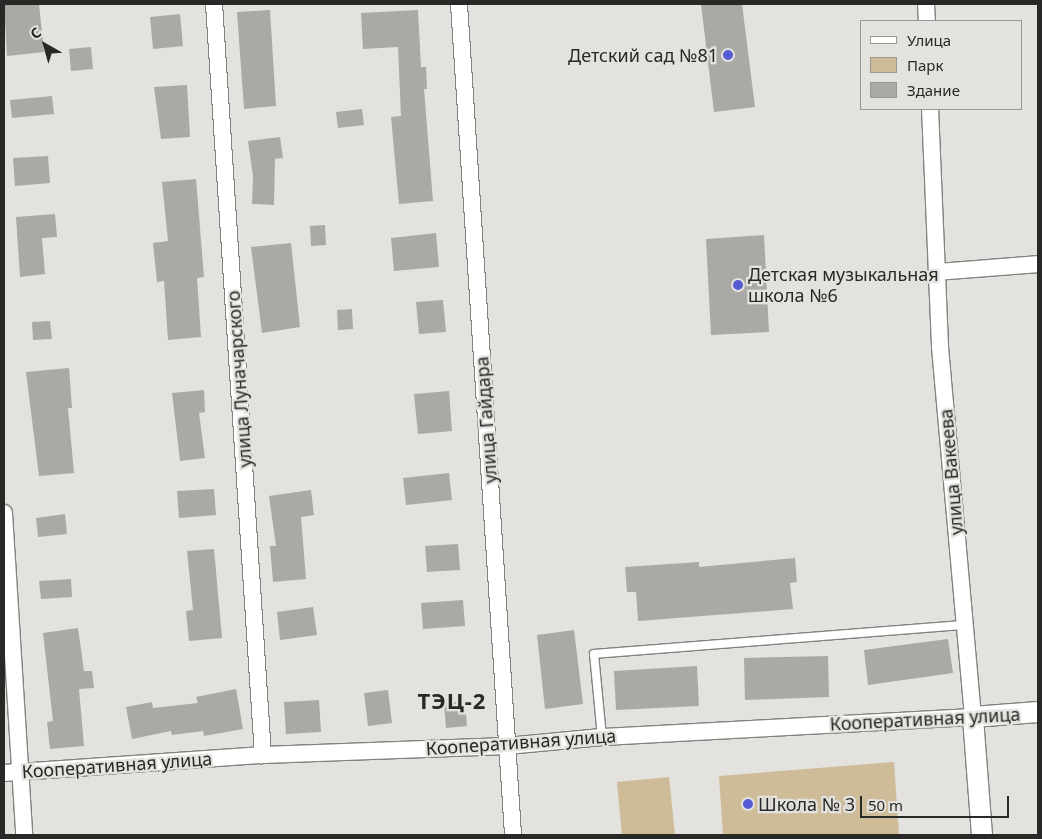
<!DOCTYPE html>
<meta charset="utf-8">
<style>
body{margin:0}
#map{position:relative;width:1042px;height:839px;overflow:hidden;background:#e3e2de;font-family:"Noto Sans",sans-serif}
div>[style]{position:absolute}
[style*='--x']{left:calc(var(--x)*1px);top:calc(var(--y)*1px);width:calc(var(--w)*1px);rotate:calc(var(--a)*1deg)}
.green>*{inset:0;background:#cebb98}
.building>*{inset:0;background:#aaa9a6}
.roads{filter:drop-shadow(1px 0 #84827f) drop-shadow(-1px 0 #84827f) drop-shadow(0 1px #84827f) drop-shadow(0 -1px #84827f)}
.service>*{height:8px;margin:-4px;padding:0 4px;transform-origin:4px;border-radius:4px;background:#fff}
.minor>*{height:16px;margin:-8px;padding:0 8px;transform-origin:8px;border-radius:8px;background:#fff}
.tertiary>*{height:20px;margin:-10px;padding:0 10px;transform-origin:10px;border-radius:10px;background:#fff}
.dots>*{width:14px;height:14px;translate:-50% -50%;box-sizing:border-box;border:2px solid #e3e2de;border-radius:50%}
span{translate:-50% -50%;white-space:nowrap;text-align:center;line-height:1.15;-webkit-text-stroke:4.5px #e3e2de;paint-order:stroke}
.poi-label{font-size:18px;color:#282827}
.right{translate:-100% -50%;text-align:right}
.left{translate:0 -50%;text-align:left}
.street-label{font-size:18px;color:#282827}
.district-label{font-size:22px;color:#282827;font-weight:700;letter-spacing:1px}
.frame{position:absolute;inset:0;border:5px solid #282827;pointer-events:none}
.legend{position:absolute;left:860px;top:20px;width:162px;height:90px;box-sizing:border-box;background:#e3e2de;border:1px solid #989895;margin:0;padding:6px 9px;list-style:none;font-size:15px;color:#282827}
.legend li{display:flex;align-items:center;gap:10px;height:25px}
.legend b{width:25px;border:1px solid #989895}
.north{position:absolute;left:20px;top:20px;width:50px;height:50px;-webkit-text-stroke:4px #e3e2de;paint-order:stroke;rotate:322deg;font-size:14px;font-weight:700;line-height:20px;text-align:center;color:#282827}
.north::after{content:'';display:block;margin:auto;width:18px;height:22px;background:#282827;clip-path:polygon(50% 0,100% 100%,50% 72%,0 100%)}
.scale{position:absolute;left:860px;top:796px;width:149px;height:22px;box-sizing:border-box;border:2px solid #282827;border-top:0;padding-left:6px;font-size:15px;line-height:18px;white-space:nowrap;color:#282827;-webkit-text-stroke:4px #e3e2de;paint-order:stroke}
</style>
<div id="map">
<div class="green">
<div style="clip-path:polygon(894px 762px,899px 835px,723px 835px,719px 776px)"></div>
<div style="clip-path:polygon(669px 777px,675px 835px,622px 835px,617px 782px)"></div>
</div>
<div class="building">
<div style="clip-path:polygon(4px 4px,39px 4px,44px 52px,7px 56px)"></div>
<div style="clip-path:polygon(701px 4px,742px 4px,755px 107px,714px 112px)"></div>
<div style="clip-path:polygon(270px 10px,276px 106px,244px 109px,237px 12px)"></div>
<div style="clip-path:polygon(418px 10px,421px 67px,426px 67px,427px 89px,424px 89px,433px 201px,399px 204px,391px 117px,401px 116px,398px 47px,363px 49px,361px 13px)"></div>
<div style="clip-path:polygon(180px 14px,183px 46px,153px 49px,150px 17px)"></div>
<div style="clip-path:polygon(91px 47px,93px 69px,71px 71px,69px 49px)"></div>
<div style="clip-path:polygon(187px 85px,190px 137px,161px 139px,154px 87px)"></div>
<div style="clip-path:polygon(52px 96px,54px 114px,12px 118px,10px 100px)"></div>
<div style="clip-path:polygon(362px 109px,364px 125px,338px 128px,336px 112px)"></div>
<div style="clip-path:polygon(280px 137px,283px 158px,275px 159px,274px 205px,252px 204px,253px 176px,248px 141px)"></div>
<div style="clip-path:polygon(48px 156px,50px 183px,15px 186px,13px 158px)"></div>
<div style="clip-path:polygon(196px 179px,204px 277px,197px 278px,201px 337px,168px 340px,164px 281px,157px 282px,153px 243px,168px 241px,162px 182px)"></div>
<div style="clip-path:polygon(55px 214px,57px 237px,42px 238px,45px 274px,20px 277px,16px 217px)"></div>
<div style="clip-path:polygon(325px 225px,326px 245px,311px 246px,310px 226px)"></div>
<div style="clip-path:polygon(436px 233px,439px 267px,394px 271px,391px 238px)"></div>
<div style="clip-path:polygon(764px 235px,769px 332px,711px 335px,706px 239px)"></div>
<div style="clip-path:polygon(291px 243px,300px 327px,262px 333px,251px 247px)"></div>
<div style="clip-path:polygon(443px 300px,446px 332px,419px 334px,416px 302px)"></div>
<div style="clip-path:polygon(352px 309px,353px 329px,338px 330px,337px 310px)"></div>
<div style="clip-path:polygon(50px 321px,52px 339px,33px 340px,32px 322px)"></div>
<div style="clip-path:polygon(69px 368px,72px 408px,68px 408px,74px 473px,39px 476px,26px 372px)"></div>
<div style="clip-path:polygon(204px 390px,205px 412px,199px 413px,205px 458px,180px 461px,172px 393px)"></div>
<div style="clip-path:polygon(449px 391px,452px 431px,418px 434px,414px 394px)"></div>
<div style="clip-path:polygon(449px 473px,452px 500px,406px 505px,403px 478px)"></div>
<div style="clip-path:polygon(214px 489px,216px 515px,179px 518px,177px 491px)"></div>
<div style="clip-path:polygon(311px 490px,314px 515px,301px 517px,306px 579px,273px 582px,270px 546px,276px 546px,269px 496px)"></div>
<div style="clip-path:polygon(65px 514px,67px 534px,38px 537px,36px 518px)"></div>
<div style="clip-path:polygon(458px 544px,460px 570px,427px 572px,425px 546px)"></div>
<div style="clip-path:polygon(214px 549px,222px 638px,189px 641px,186px 611px,193px 610px,187px 551px)"></div>
<div style="clip-path:polygon(795px 558px,797px 582px,790px 583px,793px 609px,638px 621px,636px 592px,627px 592px,625px 567px,699px 562px,699px 567px)"></div>
<div style="clip-path:polygon(71px 579px,72px 597px,41px 599px,39px 581px)"></div>
<div style="clip-path:polygon(463px 600px,465px 626px,423px 629px,421px 603px)"></div>
<div style="clip-path:polygon(313px 607px,317px 635px,280px 640px,277px 612px)"></div>
<div style="clip-path:polygon(78px 628px,84px 671px,92px 671px,94px 688px,79px 689px,84px 746px,50px 749px,47px 722px,53px 721px,43px 633px)"></div>
<div style="clip-path:polygon(574px 630px,583px 704px,545px 709px,537px 635px)"></div>
<div style="clip-path:polygon(948px 639px,953px 673px,868px 685px,864px 650px)"></div>
<div style="clip-path:polygon(828px 656px,829px 697px,745px 700px,744px 658px)"></div>
<div style="clip-path:polygon(697px 666px,699px 706px,616px 710px,614px 671px)"></div>
<div style="clip-path:polygon(236px 689px,243px 729px,204px 736px,203px 731px,172px 735px,171px 731px,132px 739px,126px 707px,152px 702px,153px 708px,198px 703px,196px 697px)"></div>
<div style="clip-path:polygon(388px 690px,392px 723px,368px 726px,364px 693px)"></div>
<div style="clip-path:polygon(319px 700px,321px 732px,286px 734px,284px 702px)"></div>
<div style="clip-path:polygon(465px 701px,467px 726px,446px 728px,444px 703px)"></div>
</div>
<div class="roads">
<div class="service">
<div style="--x:602;--y:737;--w:83;--a:-95.5"></div>
<div style="--x:594;--y:654;--w:372;--a:-4.5"></div>
</div>
<div class="minor">
<div style="--x:214;--y:4;--w:753;--a:86.27"></div>
<div style="--x:459;--y:4;--w:833;--a:86.28"></div>
<div style="--x:926;--y:4;--w:17;--a:87"></div>
<div style="--x:937;--y:272;--w:101;--a:-4.5"></div>
<div style="--x:4;--y:513;--w:323;--a:86.4"></div>
<div style="--x:4;--y:773;--w:260;--a:-4"></div>
<div style="--x:263;--y:755;--w:244;--a:-2.1"></div>
<div style="--x:507;--y:746;--w:95;--a:-5.4"></div>
<div style="--x:602;--y:737;--w:372;--a:-3.1"></div>
<div style="--x:973;--y:717;--w:372;--a:-95.1"></div>
<div style="--x:940;--y:346;--w:237;--a:-92.4"></div>
</div>
<div class="tertiary">
<div style="--x:982;--y:835;--w:118;--a:-94.4"></div>
<div style="--x:973;--y:717;--w:65;--a:-4.4"></div>
</div>
</div>
<div class="dots">
<div style="left:728px;top:55px;background:#555bd2"></div>
<div style="left:738px;top:285px;background:#555bd2"></div>
<div style="left:748px;top:804px;background:#555bd2"></div>
</div>
<div class="poi-label">
<span class="right" style="left:718px;top:55px">Детский сад №81</span>
<span class="left" style="left:748px;top:285px">Детская музыкальная<br>школа №6</span>
<span class="left" style="left:758px;top:804px">Школа № 3</span>
</div>
<div class="street-label">
<span style="left:239px;top:379px;rotate:-94deg">улица Луначарского</span>
<span style="left:486px;top:420px;rotate:-94deg">улица Гайдара</span>
<span style="left:951px;top:472px;rotate:-95deg">улица Вакеева</span>
<span style="left:925px;top:719px;rotate:-3deg">Кооперативная улица</span>
<span style="left:521px;top:742px;rotate:-4deg">Кооперативная улица</span>
<span style="left:117px;top:765px;rotate:-4deg">Кооперативная улица</span>
</div>
<div class="district-label">
<span style="left:452px;top:701px">ТЭЦ-2</span>
</div>
<div class="frame"></div>
<ul class="legend">
<li><b style="height:6px;background:#fff"></b>Улица</li>
<li><b style="height:14px;background:#cebb98"></b>Парк</li>
<li><b style="height:14px;background:#aaa9a6"></b>Здание</li>
</ul>
<div class="north">С</div>
<div class="scale">50 m</div>
</div>
